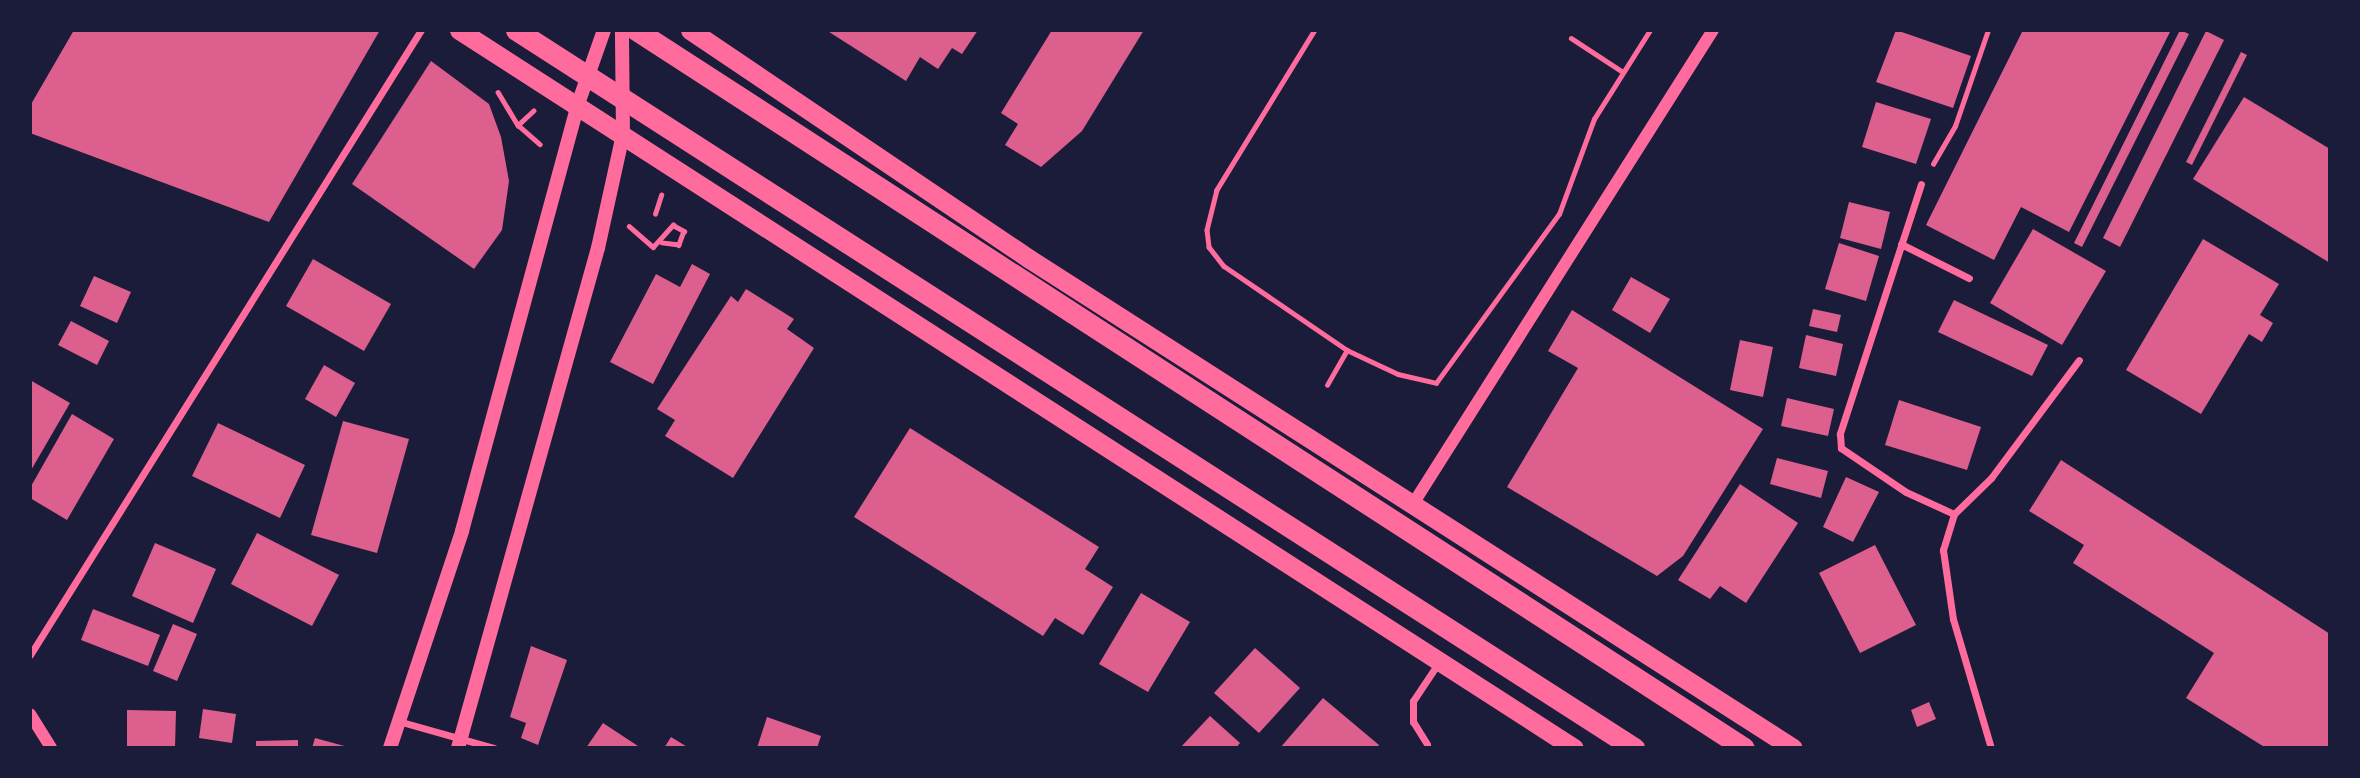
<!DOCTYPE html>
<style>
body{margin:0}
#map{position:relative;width:2360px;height:778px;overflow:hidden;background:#1b1b3a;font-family:"IBM Plex Sans",sans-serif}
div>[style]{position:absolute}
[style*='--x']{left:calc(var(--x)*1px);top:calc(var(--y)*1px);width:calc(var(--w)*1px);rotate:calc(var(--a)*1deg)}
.building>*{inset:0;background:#dd5f8e}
.path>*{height:4.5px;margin:-2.25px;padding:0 2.25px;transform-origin:2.25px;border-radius:2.25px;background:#ff6b9d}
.minor>*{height:7px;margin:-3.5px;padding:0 3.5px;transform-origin:3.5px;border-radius:3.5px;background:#ff6b9d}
.tertiary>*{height:12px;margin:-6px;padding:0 6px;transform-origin:6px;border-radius:6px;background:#ff6b9d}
.secondary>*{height:14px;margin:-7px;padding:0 7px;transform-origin:7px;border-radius:7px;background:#ff6b9d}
.trunk>*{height:19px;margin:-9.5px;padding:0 9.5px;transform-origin:9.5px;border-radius:9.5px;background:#ff6b9d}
.motorway>*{height:21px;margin:-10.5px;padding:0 10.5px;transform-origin:10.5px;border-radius:10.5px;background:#ff6b9d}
span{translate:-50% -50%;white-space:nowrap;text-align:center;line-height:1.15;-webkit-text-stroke:6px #1b1b3a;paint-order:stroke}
.frame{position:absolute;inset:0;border:32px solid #1b1b3a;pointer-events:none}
</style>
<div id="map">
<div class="building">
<div style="clip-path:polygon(74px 30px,380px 30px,269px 222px,30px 133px,30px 106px)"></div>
<div style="clip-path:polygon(826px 30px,978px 30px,962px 54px,952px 48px,938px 69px,920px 57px,906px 81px)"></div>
<div style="clip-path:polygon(1052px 30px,1144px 30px,1082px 131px,1041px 167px,1005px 145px,1018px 124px,1001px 113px)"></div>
<div style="clip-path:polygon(1896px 30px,1971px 56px,1953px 108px,1876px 82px)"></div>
<div style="clip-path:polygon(2023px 30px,2171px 30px,2069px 232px,2021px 207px,1994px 260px,1926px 225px)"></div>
<div style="clip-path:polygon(2180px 30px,2189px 34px,2082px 247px,2074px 243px)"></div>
<div style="clip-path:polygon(2206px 31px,2224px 40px,2120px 247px,2103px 238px)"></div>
<div style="clip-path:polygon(2241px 52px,2247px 55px,2192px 165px,2186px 162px)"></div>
<div style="clip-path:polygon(431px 61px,489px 104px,501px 137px,509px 181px,502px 230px,474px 269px,352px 184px)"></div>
<div style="clip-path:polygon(2244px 97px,2330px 149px,2330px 263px,2193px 179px)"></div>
<div style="clip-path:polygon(1876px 102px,1931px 119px,1916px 164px,1862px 147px)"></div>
<div style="clip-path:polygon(1849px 202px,1890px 212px,1881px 249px,1840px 238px)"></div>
<div style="clip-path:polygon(2033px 229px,2106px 271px,2062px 345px,1990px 303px)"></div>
<div style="clip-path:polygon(2203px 239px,2279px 284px,2260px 315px,2273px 323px,2262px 342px,2249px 334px,2201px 414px,2126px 370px)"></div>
<div style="clip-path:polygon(1839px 243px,1879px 256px,1866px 301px,1825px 289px)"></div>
<div style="clip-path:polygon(313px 259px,391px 304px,364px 351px,286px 306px)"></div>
<div style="clip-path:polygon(692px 264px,710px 274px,653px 384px,610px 362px,656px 274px,680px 287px)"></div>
<div style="clip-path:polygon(94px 276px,131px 292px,117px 323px,80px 306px)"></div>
<div style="clip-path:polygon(1631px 277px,1670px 299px,1650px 333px,1612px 310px)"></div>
<div style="clip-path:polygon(746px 289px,794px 319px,787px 329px,814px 348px,733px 478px,665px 436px,675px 420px,657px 409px,731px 296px,738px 302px)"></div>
<div style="clip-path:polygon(1954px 300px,2048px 345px,2032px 376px,1938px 332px)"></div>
<div style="clip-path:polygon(1813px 309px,1841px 315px,1837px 332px,1809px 326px)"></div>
<div style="clip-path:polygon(1572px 310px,1763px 429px,1683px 556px,1657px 576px,1507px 487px,1578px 368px,1548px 351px)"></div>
<div style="clip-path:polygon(71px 321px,109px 341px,97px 365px,58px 345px)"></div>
<div style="clip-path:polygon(1806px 335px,1843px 344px,1836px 376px,1799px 368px)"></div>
<div style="clip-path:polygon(1740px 340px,1773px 347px,1763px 397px,1730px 390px)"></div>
<div style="clip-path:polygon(324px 365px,355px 383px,336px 417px,305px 399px)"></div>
<div style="clip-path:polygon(30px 380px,70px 403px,30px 472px)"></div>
<div style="clip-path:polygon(1787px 398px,1834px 409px,1828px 436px,1781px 426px)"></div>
<div style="clip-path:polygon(1899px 400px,1981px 427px,1967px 470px,1885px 445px)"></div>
<div style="clip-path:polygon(72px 414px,114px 439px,67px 520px,30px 498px,30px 488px)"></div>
<div style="clip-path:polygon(343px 421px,409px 439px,377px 553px,311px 535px)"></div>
<div style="clip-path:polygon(218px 423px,305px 465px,280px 518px,192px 476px)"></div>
<div style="clip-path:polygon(910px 428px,1099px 547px,1085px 569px,1113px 587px,1083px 635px,1055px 618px,1043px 636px,854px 517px)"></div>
<div style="clip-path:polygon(1777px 458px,1828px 471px,1821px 498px,1770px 484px)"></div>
<div style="clip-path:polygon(2061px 460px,2330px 634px,2330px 748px,2266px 748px,2186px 698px,2214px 653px,2073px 563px,2084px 545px,2029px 511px)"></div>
<div style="clip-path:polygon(1846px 477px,1879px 492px,1853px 542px,1823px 527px)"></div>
<div style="clip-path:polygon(1740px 484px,1798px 523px,1746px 603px,1720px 586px,1710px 599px,1678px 580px)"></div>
<div style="clip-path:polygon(257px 533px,339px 575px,312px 626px,231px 584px)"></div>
<div style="clip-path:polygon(155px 543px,216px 569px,193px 623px,132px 596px)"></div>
<div style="clip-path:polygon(1875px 545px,1916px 625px,1860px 653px,1819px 573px)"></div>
<div style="clip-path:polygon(1141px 593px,1190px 622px,1148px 692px,1099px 664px)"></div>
<div style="clip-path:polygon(93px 609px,160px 635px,148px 666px,81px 640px)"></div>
<div style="clip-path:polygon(173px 624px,197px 634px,177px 681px,153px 671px)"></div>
<div style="clip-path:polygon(531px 646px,567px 660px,538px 745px,521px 738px,526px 723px,510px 717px)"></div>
<div style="clip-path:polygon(1255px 648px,1300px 688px,1259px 733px,1214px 693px)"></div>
<div style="clip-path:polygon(1323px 698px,1379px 745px,1377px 748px,1280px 748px)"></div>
<div style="clip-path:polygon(1929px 702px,1936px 719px,1917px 727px,1911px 710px)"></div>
<div style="clip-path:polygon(203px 709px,236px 714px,232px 743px,199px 738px)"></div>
<div style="clip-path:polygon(127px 710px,176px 711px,175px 748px,127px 748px)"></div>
<div style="clip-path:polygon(1210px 716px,1240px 743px,1236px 748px,1180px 748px)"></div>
<div style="clip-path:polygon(767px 717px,821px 736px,817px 748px,757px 748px)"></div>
<div style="clip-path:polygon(603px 723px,641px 748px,586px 748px)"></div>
<div style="clip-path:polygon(671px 737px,689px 748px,664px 748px)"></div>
<div style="clip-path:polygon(315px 738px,348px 747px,348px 748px,312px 748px)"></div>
<div style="clip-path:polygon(298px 740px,298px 748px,256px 748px,256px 741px)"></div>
</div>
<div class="path">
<div style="--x:1315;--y:30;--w:188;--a:121.5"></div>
<div style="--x:1217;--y:190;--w:41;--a:104"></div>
<div style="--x:1207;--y:230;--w:17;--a:83"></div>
<div style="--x:1209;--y:247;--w:24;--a:52"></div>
<div style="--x:1224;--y:266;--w:149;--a:34.3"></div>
<div style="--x:1347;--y:350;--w:56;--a:25.2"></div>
<div style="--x:1398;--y:374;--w:39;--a:13"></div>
<div style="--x:1436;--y:383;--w:209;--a:-54"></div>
<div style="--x:1559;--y:214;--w:101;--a:-69.8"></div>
<div style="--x:1594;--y:119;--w:105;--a:-57.8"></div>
<div style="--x:1571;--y:38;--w:62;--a:33.2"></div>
<div style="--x:498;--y:92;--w:39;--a:59"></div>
<div style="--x:518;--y:125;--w:29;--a:41"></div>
<div style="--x:518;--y:125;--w:21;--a:-43"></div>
<div style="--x:1933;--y:164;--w:44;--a:-59.9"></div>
<div style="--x:1955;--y:126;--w:102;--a:-71"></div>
<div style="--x:655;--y:214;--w:20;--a:-72"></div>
<div style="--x:629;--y:226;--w:32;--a:41"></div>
<div style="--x:653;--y:247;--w:30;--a:-48"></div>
<div style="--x:673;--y:225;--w:13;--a:29"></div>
<div style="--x:684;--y:231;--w:15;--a:110"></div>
<div style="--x:679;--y:245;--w:17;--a:-173"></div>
<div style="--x:1327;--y:385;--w:40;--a:-60.3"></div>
</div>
<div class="minor">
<div style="--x:1921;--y:184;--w:263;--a:108"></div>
<div style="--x:1840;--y:434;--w:14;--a:86"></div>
<div style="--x:1841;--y:448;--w:78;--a:34.1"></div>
<div style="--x:1906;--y:492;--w:53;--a:24.6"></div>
<div style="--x:1954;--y:514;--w:38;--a:107"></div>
<div style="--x:1943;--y:550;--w:70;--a:81.8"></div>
<div style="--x:1953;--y:619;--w:134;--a:73.6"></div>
<div style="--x:1901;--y:244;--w:76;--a:26.6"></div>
<div style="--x:1954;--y:514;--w:52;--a:-44.2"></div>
<div style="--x:1991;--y:478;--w:147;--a:-53.3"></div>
<div style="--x:30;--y:655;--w:737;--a:-57.97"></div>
<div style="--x:398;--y:721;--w:100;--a:15.7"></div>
<div style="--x:1427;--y:744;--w:26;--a:-122"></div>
<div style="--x:1413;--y:722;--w:21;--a:-90"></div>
<div style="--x:1413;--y:701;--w:47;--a:-56.3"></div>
</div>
<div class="tertiary">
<div style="--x:1413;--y:504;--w:561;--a:-57.67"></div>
<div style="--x:30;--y:714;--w:40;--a:58"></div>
</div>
<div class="secondary">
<div style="--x:390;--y:748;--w:229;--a:-71.6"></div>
<div style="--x:462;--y:531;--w:442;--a:-74.8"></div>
<div style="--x:578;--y:104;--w:78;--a:-70.6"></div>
<div style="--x:458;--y:748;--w:519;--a:-74.36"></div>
<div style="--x:598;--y:248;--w:117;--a:-77.6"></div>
<div style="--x:623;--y:134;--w:104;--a:-90.6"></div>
</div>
<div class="trunk">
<div style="--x:459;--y:30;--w:1326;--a:32.78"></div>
<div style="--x:690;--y:30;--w:408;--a:34"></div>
<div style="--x:1028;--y:258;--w:908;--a:32.64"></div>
</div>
<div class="motorway">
<div style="--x:516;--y:30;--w:1329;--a:32.71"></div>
<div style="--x:636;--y:30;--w:1320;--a:32.94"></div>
</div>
<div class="frame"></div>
</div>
